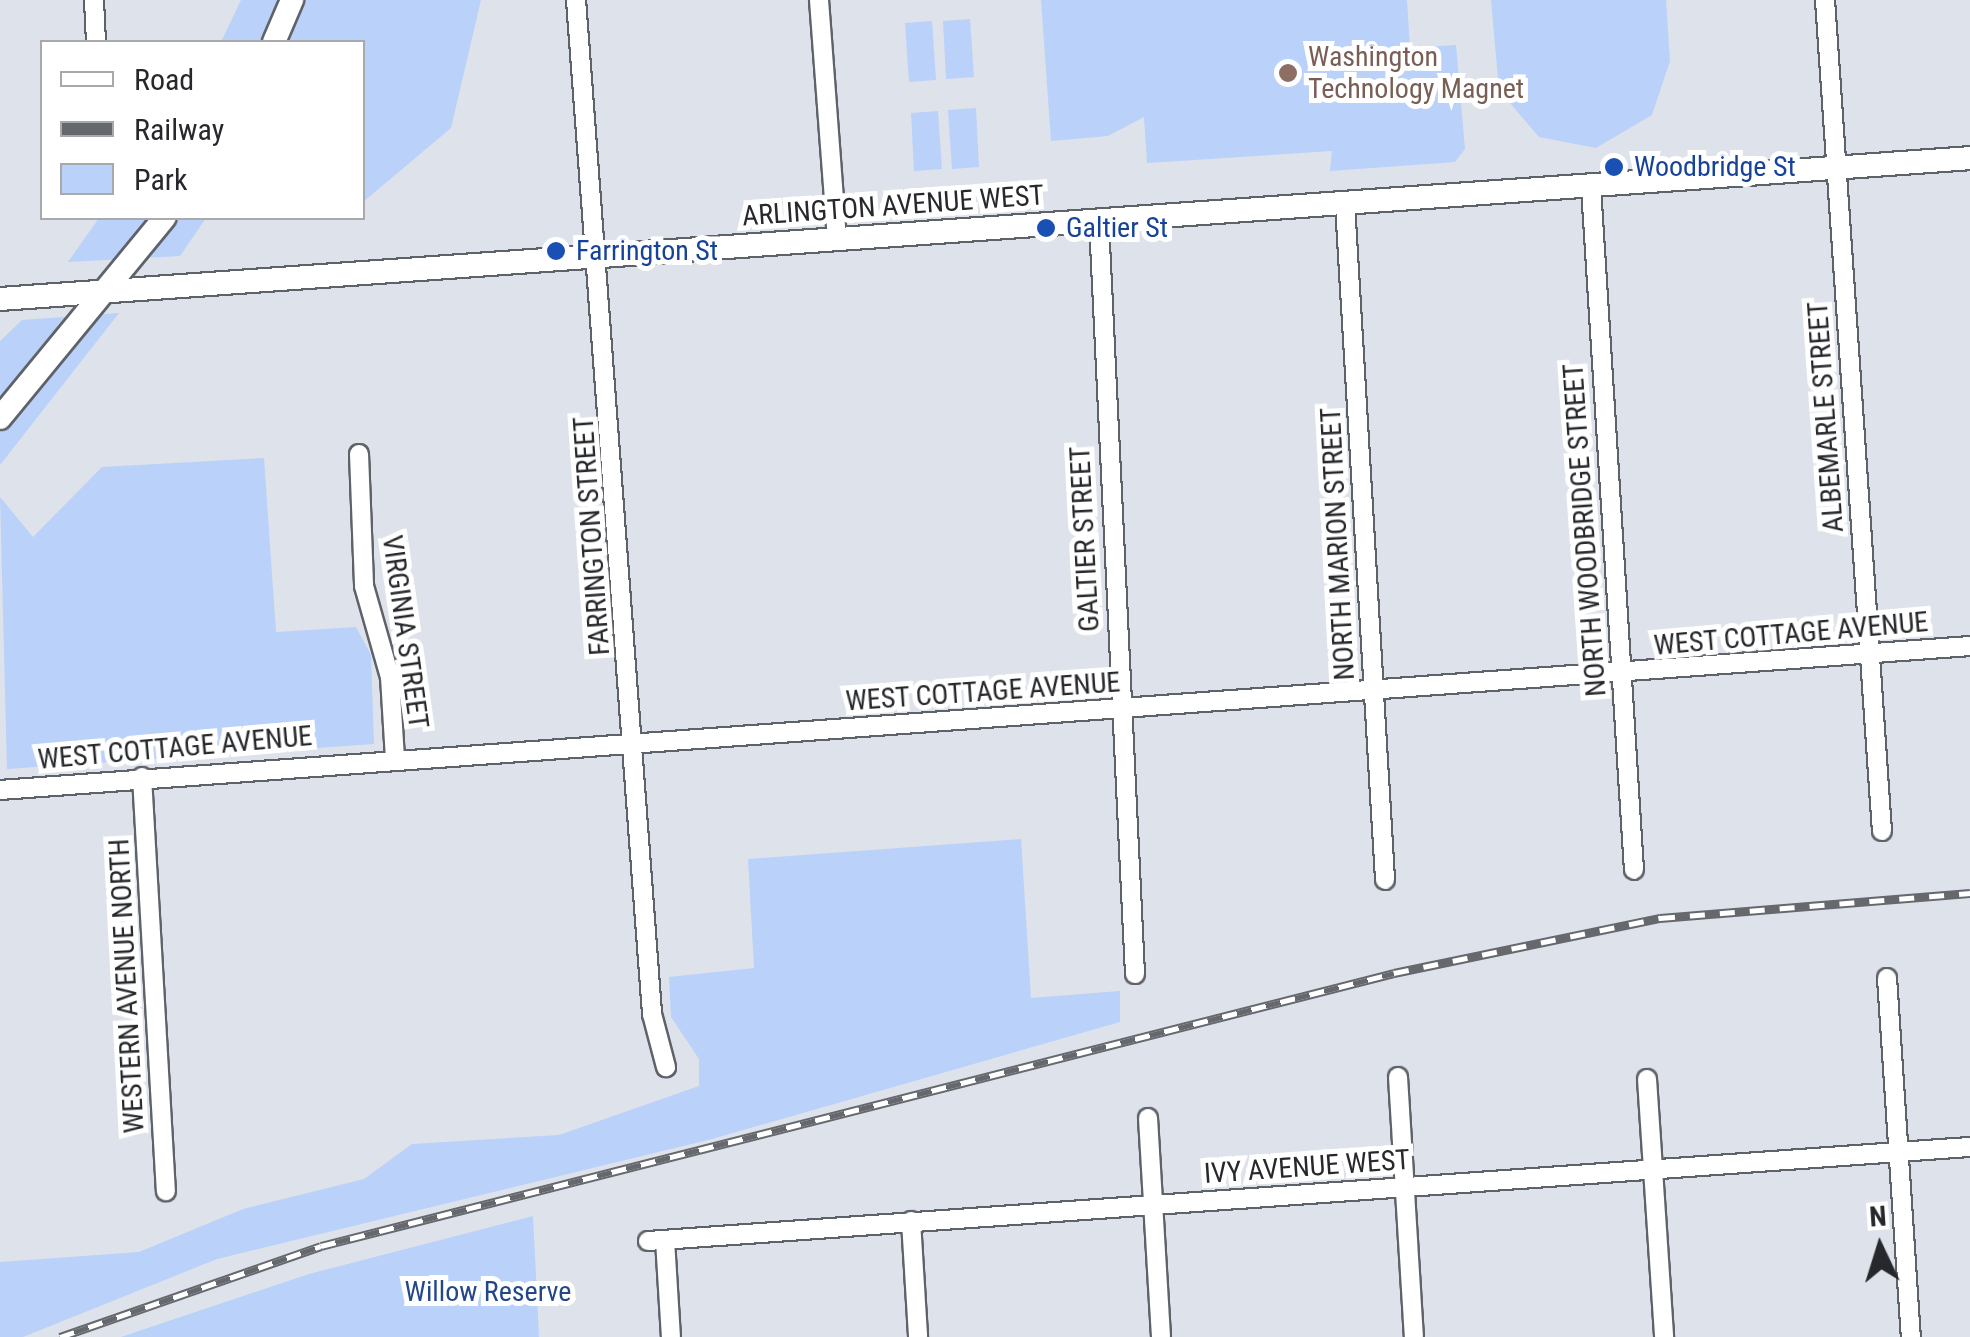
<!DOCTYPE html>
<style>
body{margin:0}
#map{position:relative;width:1970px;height:1337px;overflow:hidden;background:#dee2eb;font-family:"Roboto Condensed",sans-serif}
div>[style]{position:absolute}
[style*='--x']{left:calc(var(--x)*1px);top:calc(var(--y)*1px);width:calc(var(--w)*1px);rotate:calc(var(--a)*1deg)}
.green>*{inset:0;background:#bad1f9}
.roads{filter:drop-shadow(2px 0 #5e6269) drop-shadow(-2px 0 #5e6269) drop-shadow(0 2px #5e6269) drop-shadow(0 -2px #5e6269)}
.minor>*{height:18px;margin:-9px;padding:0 9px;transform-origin:9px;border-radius:9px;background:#fff}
.tertiary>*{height:22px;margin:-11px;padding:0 11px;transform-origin:11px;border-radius:11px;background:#fff}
.rail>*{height:9px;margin-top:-4.5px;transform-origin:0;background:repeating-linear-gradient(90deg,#fff 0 15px,#65686d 0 30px);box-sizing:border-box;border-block:2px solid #65686d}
.dots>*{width:28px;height:28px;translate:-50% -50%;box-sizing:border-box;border:5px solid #fff;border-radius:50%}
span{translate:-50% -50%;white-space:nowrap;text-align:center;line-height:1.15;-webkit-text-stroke:10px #fff;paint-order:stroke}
.education-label{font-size:28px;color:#785e54}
.left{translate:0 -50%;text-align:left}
.transit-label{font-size:28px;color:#164399}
.street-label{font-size:28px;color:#26282b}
.park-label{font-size:28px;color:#24478a}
.legend{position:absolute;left:40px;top:40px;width:325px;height:180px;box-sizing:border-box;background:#fff;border:2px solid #a8a9aa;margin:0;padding:12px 18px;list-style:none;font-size:30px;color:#26282b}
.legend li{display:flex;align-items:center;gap:20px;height:50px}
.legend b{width:50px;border:2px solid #a8a9aa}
.north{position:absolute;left:1830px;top:1197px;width:100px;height:100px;-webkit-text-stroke:8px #fff;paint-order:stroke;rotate:356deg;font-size:28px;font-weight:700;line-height:40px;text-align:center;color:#26282b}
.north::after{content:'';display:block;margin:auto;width:35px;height:45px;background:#26282b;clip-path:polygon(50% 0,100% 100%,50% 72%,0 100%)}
</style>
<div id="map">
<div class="green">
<div style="clip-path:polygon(241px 0,481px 0,451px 128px,363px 202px,362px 42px,221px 42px)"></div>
<div style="clip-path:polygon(1041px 0,1407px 0,1410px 48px,1456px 45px,1465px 149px,1455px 162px,1330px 171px,1332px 151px,1147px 163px,1144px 117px,1108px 136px,1051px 141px)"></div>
<div style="clip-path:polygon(1491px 0,1666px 0,1670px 61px,1652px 115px,1596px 148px,1539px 137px,1499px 90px)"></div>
<div style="clip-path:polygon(970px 19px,974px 77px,946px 79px,943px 21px)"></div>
<div style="clip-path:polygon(932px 21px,936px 80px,909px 82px,905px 23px)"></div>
<div style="clip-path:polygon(976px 108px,979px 167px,952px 169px,948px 110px)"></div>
<div style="clip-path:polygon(938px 111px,942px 169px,914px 171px,911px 113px)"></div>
<div style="clip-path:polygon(99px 218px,206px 218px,180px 256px,68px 262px)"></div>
<div style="clip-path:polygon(119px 313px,0 465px,0 341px,22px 320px)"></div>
<div style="clip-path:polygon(264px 458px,276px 632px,356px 627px,371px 655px,374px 744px,7px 769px,0 497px,33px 537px,102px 467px)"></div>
<div style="clip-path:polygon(1021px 839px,1031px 998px,1120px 991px,1120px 1022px,712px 1139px,217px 1259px,23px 1337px,0 1337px,0 1262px,139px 1252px,243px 1209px,364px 1179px,412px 1144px,559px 1135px,699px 1086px,699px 1059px,671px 1017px,669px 977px,754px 968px,748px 859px)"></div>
<div style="clip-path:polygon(533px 1216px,539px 1337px,121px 1337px,309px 1274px)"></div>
</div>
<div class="roads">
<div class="minor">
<div style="--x:94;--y:0;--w:42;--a:87.3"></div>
<div style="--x:576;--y:0;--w:1017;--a:85.71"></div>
<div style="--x:652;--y:1014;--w:55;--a:75.2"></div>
<div style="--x:819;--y:0;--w:241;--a:85.7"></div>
<div style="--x:1825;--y:0;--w:833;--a:86.08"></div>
<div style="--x:1591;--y:187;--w:684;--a:86.4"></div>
<div style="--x:1345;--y:204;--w:677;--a:86.61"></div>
<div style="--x:1099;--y:222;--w:753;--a:87.26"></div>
<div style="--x:359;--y:454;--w:132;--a:87.8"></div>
<div style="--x:364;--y:586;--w:95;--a:74.1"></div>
<div style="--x:390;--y:677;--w:81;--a:86.5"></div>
<div style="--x:142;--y:777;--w:415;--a:86.7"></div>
<div style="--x:0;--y:790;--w:1975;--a:-4.18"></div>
<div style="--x:1887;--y:978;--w:360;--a:86.2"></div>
<div style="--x:1398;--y:1077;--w:260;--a:86.5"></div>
<div style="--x:1647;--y:1079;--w:259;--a:86.2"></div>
<div style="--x:1148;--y:1118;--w:219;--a:86.6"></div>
<div style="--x:911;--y:1221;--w:116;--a:86.5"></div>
<div style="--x:665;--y:1240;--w:97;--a:86.5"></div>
<div style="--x:648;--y:1241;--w:1325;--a:-4.07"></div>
</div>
<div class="tertiary">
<div style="--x:274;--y:42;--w:46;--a:-66.8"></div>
<div style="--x:0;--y:299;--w:1975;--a:-4.09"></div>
<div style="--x:0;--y:418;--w:259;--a:-50.6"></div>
</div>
</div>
<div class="rail">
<div style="--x:60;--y:1337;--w:276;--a:-19.2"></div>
<div style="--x:321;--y:1246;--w:1107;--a:-14.27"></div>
<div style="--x:1394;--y:973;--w:272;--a:-11.7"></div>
<div style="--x:1660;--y:918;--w:311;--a:-4.6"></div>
</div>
<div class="dots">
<div style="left:1288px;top:73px;background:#8d6e63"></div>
<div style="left:1614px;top:167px;background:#1a4fb4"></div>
<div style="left:1046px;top:228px;background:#1a4fb4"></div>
<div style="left:556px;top:251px;background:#1a4fb4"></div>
</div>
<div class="education-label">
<span class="left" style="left:1308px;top:73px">Washington<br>Technology Magnet</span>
</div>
<div class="transit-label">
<span class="left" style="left:1634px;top:167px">Woodbridge St</span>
<span class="left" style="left:1066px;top:228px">Galtier St</span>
<span class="left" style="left:576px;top:251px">Farrington St</span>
</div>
<div class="street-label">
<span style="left:893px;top:206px;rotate:-4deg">ARLINGTON AVENUE WEST</span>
<span style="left:1826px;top:417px;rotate:-94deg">ALBEMARLE STREET</span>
<span style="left:1585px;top:530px;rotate:-94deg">NORTH WOODBRIDGE STREET</span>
<span style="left:592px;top:536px;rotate:-94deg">FARRINGTON STREET</span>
<span style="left:1085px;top:539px;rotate:-93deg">GALTIER STREET</span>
<span style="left:1338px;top:544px;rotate:-93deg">NORTH MARION STREET</span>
<span style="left:405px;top:632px;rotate:82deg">VIRGINIA STREET</span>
<span style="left:1791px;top:634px;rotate:-5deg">WEST COTTAGE AVENUE</span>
<span style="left:983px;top:692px;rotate:-4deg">WEST COTTAGE AVENUE</span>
<span style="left:175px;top:748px;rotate:-5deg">WEST COTTAGE AVENUE</span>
<span style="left:127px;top:986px;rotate:-93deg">WESTERN AVENUE NORTH</span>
<span style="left:1307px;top:1167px;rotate:-4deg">IVY AVENUE WEST</span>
</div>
<div class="park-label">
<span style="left:488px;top:1292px">Willow Reserve</span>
</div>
<ul class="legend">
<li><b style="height:12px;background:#fff"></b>Road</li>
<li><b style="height:12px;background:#65686d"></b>Railway</li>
<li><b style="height:28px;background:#bad1f9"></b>Park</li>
</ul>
<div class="north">N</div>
</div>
